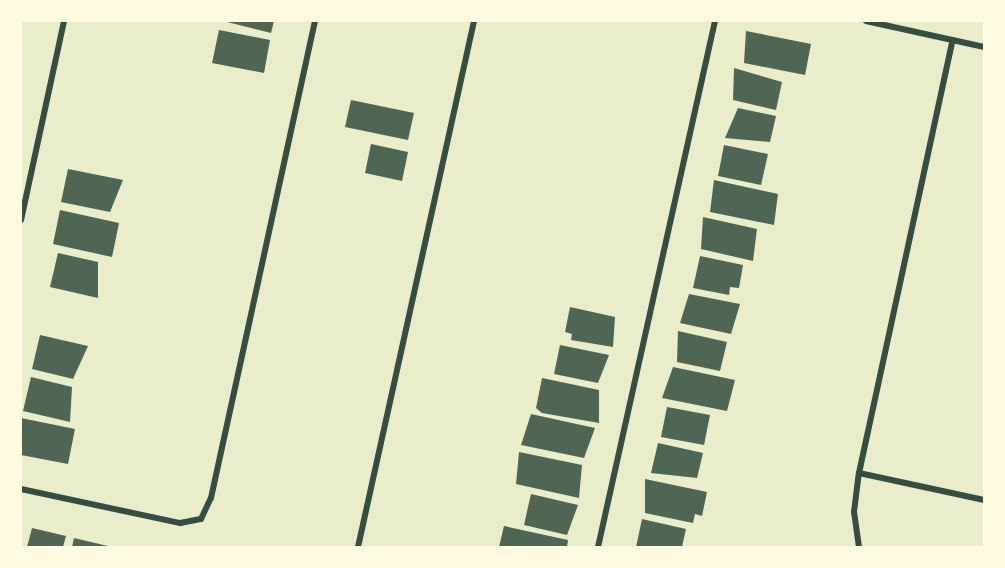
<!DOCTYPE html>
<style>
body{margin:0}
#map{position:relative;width:1005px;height:568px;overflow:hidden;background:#e9edc9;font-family:Quicksand,sans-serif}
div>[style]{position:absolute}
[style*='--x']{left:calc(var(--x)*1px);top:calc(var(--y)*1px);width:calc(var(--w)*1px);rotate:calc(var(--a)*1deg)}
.building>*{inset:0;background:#4f6655}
.minor>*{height:6px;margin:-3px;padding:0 3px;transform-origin:3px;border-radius:3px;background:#344e41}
span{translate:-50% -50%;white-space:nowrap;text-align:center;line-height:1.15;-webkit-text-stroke:5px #fefae0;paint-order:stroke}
.frame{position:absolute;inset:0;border:22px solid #fefae0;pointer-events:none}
</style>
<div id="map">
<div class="building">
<div style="clip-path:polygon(223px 21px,274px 21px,271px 33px)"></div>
<div style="clip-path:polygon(219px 30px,270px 40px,264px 73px,212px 63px)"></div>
<div style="clip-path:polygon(746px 31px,811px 44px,805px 75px,744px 63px)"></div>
<div style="clip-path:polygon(734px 68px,782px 82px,776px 110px,733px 100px)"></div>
<div style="clip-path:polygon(351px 100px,414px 113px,408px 140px,345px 127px)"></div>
<div style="clip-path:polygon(738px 108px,776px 116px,770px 142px,725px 138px)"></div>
<div style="clip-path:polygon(371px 144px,408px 152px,402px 181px,365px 173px)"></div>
<div style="clip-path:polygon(724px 145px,768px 154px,761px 185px,718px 176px)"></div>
<div style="clip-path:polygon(68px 169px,123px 180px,110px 212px,61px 202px)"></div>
<div style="clip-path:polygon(714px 180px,778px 194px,774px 225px,710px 212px)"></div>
<div style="clip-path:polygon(60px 210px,119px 223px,112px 257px,53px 244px)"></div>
<div style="clip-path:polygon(703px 217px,757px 229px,753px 261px,701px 249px)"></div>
<div style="clip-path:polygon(58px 253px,98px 262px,98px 298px,50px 287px)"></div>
<div style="clip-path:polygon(700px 256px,743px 265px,739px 288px,730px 287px,729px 295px,693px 288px)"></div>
<div style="clip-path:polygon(689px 294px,740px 304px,731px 334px,680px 323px)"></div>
<div style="clip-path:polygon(570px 307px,615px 317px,613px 347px,571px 340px,572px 334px,565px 332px)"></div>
<div style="clip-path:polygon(678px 331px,727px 342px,720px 371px,677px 362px)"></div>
<div style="clip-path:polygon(40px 335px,88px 346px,73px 379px,32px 369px)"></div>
<div style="clip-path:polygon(560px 345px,609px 355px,598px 383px,554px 374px)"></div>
<div style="clip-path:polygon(673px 367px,735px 380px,727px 411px,662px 398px)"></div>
<div style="clip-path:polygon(31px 377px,72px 387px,70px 422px,23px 411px)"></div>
<div style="clip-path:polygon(542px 378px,599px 390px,599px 423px,542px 413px,536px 408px)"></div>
<div style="clip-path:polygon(667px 407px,710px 415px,704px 445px,661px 437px)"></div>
<div style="clip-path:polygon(531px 414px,595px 428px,584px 458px,521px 445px)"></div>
<div style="clip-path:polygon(21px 418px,75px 429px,68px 464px,21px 455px)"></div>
<div style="clip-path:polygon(658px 443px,703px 453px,697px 478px,651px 473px)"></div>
<div style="clip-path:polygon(519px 452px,582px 465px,579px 498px,516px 484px)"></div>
<div style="clip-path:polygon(645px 479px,707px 492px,702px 516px,695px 514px,693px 523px,645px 513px)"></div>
<div style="clip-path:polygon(531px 494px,578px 505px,567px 535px,524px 525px)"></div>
<div style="clip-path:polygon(642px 519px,686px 529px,682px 547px,636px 547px)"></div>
<div style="clip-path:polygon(504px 526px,568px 540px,567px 547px,499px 547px)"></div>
<div style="clip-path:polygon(32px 528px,66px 536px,63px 547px,27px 547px)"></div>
<div style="clip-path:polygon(74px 538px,108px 546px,108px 547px,72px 547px)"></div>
</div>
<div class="minor">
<div style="--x:866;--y:21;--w:121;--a:12.4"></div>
<div style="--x:21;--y:220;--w:204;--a:-77.8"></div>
<div style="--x:859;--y:473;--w:128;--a:12.2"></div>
<div style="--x:21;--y:489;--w:163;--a:12.1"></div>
<div style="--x:180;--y:523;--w:21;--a:-11"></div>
<div style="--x:201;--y:519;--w:23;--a:-65"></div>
<div style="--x:211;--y:498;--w:488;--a:-77.7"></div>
<div style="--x:358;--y:547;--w:539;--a:-77.56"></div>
<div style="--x:598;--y:547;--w:539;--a:-77.46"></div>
<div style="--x:859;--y:547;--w:35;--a:-98"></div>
<div style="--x:854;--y:512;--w:39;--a:-83"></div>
<div style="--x:859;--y:473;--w:443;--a:-77.8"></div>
</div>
<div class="frame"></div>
</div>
